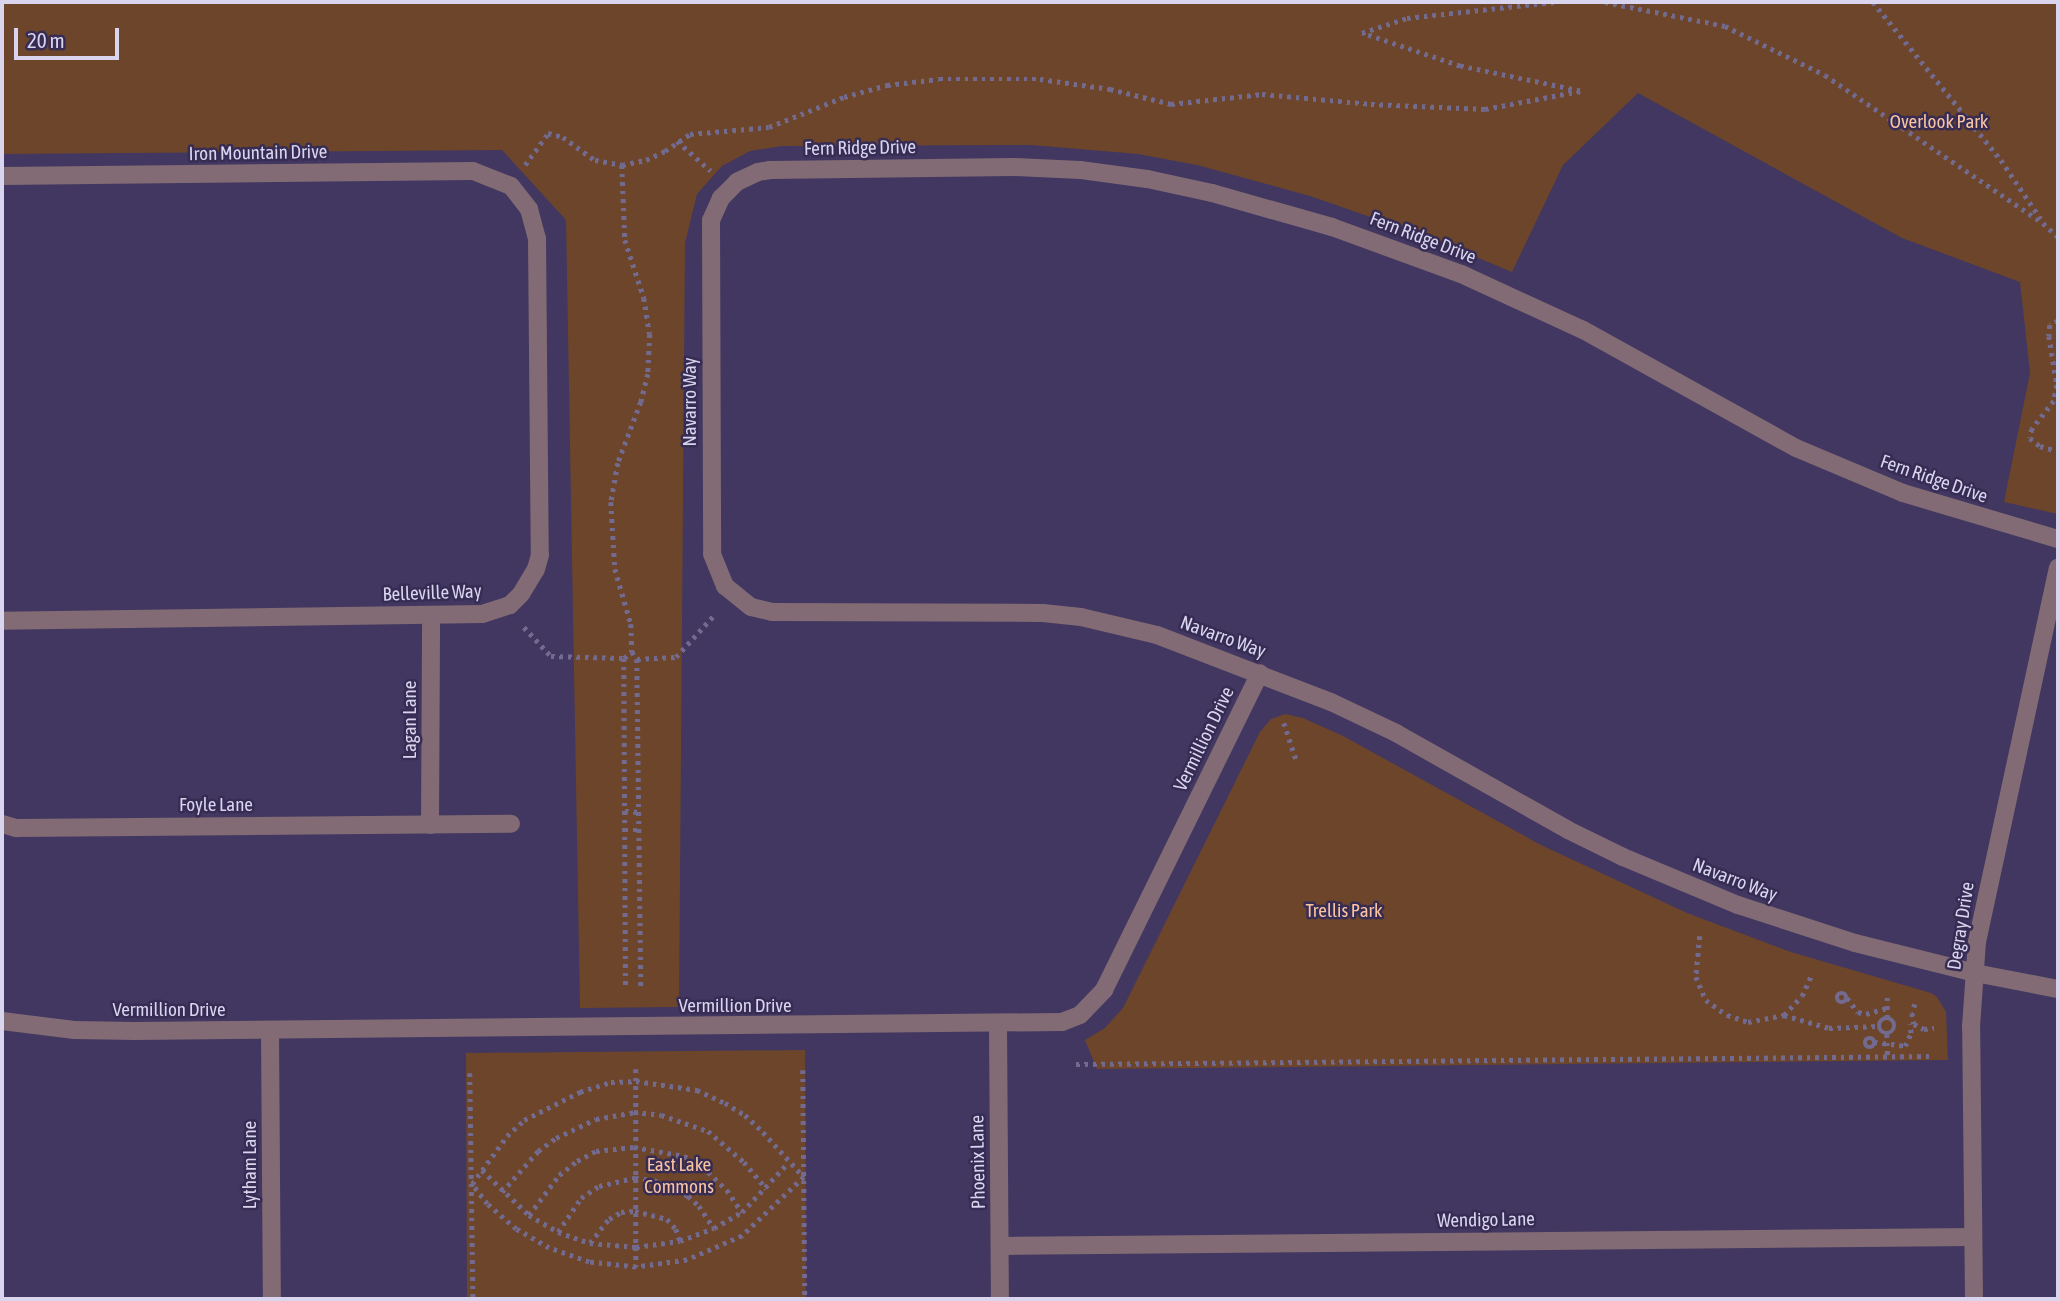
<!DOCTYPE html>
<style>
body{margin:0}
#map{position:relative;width:2060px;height:1301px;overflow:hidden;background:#413760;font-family:"Asap Condensed",sans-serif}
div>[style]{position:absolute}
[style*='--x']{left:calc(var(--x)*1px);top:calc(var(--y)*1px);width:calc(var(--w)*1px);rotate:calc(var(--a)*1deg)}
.green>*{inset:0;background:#6d452a}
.path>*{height:4.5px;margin-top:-2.25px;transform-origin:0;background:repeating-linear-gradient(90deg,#736b8f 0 3.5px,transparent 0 8.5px)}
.path>.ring{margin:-2.25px;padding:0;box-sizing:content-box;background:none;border:4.5px solid #736b8f;border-radius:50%}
.minor>*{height:18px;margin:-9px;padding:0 9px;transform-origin:9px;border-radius:9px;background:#826b74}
span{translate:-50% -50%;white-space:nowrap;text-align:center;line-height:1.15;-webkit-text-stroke:5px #362c54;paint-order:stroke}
.park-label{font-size:19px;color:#fac4a1}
.street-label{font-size:19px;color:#d9d5ee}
.frame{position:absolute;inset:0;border:4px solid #d9d5ee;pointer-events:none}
.scale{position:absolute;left:14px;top:28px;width:105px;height:32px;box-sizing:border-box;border:4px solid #d9d5ee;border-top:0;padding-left:9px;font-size:21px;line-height:24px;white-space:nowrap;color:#d9d5ee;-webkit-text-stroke:5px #362c54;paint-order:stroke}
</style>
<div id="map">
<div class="green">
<div style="clip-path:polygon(2px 2px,2058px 2px,2058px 514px,2004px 502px,2030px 373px,2020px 282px,1902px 238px,1638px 93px,1563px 165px,1512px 272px,1428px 237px,1310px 196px,1197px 165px,1138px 154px,1031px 145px,782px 146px,750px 151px,722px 166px,697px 194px,685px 243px,679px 1007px,580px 1008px,566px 220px,502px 150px,2px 154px)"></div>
<div style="clip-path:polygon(1285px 714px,1303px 718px,1343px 736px,1541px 845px,1687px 913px,1791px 952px,1931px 993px,1937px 997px,1946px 1012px,1948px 1060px,1097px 1069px,1085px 1040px,1105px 1028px,1123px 1008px,1260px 732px,1271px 719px)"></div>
<div style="clip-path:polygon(805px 1050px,806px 1299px,467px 1299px,466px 1053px)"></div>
</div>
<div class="path">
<div style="--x:1605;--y:2;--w:122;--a:11.3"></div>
<div style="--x:1725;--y:26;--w:111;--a:26.1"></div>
<div style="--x:1825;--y:75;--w:263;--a:34.2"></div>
<div style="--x:2043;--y:223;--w:21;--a:43"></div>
<div style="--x:1873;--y:2;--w:203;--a:51"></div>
<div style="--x:2001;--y:160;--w:71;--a:55.9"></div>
<div style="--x:677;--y:141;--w:45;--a:41.4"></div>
<div style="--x:525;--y:165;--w:39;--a:-54"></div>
<div style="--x:548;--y:133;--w:16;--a:15"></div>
<div style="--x:563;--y:137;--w:39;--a:36"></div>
<div style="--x:595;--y:160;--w:27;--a:10"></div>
<div style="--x:622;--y:165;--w:25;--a:-12"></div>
<div style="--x:646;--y:160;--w:21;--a:-25"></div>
<div style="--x:665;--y:151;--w:30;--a:-34"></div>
<div style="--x:690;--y:134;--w:79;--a:-5.1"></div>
<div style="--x:769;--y:127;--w:81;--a:-21.8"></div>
<div style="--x:844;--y:97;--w:45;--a:-15.6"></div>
<div style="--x:887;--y:85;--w:52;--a:-6.6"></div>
<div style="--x:939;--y:79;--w:101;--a:0"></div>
<div style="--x:1040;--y:79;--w:71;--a:8.1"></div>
<div style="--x:1110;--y:89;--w:63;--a:13.8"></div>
<div style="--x:1171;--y:104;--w:92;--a:-6.3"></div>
<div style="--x:1262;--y:94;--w:109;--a:5.2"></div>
<div style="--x:1371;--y:104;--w:114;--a:2.5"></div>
<div style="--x:1485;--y:109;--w:97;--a:-10.7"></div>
<div style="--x:1580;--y:91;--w:123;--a:-168.2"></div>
<div style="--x:1460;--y:66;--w:103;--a:-161.4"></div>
<div style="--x:1362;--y:33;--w:47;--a:-18.4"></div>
<div style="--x:1407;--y:18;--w:148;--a:-6.2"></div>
<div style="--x:622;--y:165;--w:75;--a:87.7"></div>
<div style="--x:625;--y:240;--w:61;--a:71.9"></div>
<div style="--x:644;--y:298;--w:36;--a:81"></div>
<div style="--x:650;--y:334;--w:40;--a:92.9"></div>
<div style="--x:648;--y:374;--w:29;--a:104"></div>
<div style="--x:641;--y:402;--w:65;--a:110.7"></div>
<div style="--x:618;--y:463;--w:40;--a:100"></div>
<div style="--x:611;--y:502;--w:67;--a:86.6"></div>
<div style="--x:615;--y:569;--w:57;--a:73.8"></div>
<div style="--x:631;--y:624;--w:28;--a:88"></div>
<div style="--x:2058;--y:321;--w:9;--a:153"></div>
<div style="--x:2050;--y:325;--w:11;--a:95"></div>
<div style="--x:2049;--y:336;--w:50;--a:80.7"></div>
<div style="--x:2057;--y:385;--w:16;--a:101"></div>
<div style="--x:2054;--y:401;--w:36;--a:128"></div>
<div style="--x:2032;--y:429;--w:9;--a:103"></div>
<div style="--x:2030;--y:438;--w:13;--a:39"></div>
<div style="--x:2040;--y:446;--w:19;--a:16"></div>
<div style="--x:524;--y:627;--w:40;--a:47"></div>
<div style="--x:551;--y:656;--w:73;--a:1.6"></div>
<div style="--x:624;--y:658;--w:10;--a:-37"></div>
<div style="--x:632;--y:652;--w:9;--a:54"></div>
<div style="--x:637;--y:659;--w:39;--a:-3"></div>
<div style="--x:676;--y:657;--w:59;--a:-47.7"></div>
<div style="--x:624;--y:658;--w:329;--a:89.7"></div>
<div style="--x:637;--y:659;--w:328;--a:89.3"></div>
<div style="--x:1284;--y:723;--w:41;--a:71.6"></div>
<div style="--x:625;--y:811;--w:14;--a:4"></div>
<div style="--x:625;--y:830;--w:14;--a:0"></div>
<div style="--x:1700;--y:936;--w:41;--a:95.6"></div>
<div style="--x:1696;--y:977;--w:25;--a:67"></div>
<div style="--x:1706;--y:1000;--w:26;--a:36"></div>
<div style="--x:1727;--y:1015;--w:22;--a:18"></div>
<div style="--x:1748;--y:1022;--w:37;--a:-11"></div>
<div style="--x:1784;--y:1015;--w:26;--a:-47"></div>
<div style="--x:1802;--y:996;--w:24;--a:-66"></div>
<div class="ring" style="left:1837.5px;top:993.5px;width:4.5px;height:4.5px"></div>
<div style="--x:1847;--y:998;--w:18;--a:52"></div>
<div style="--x:1858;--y:1012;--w:8;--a:14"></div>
<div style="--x:1866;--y:1014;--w:22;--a:-16"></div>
<div style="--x:1915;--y:1004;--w:9;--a:108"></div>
<div style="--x:1912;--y:1013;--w:11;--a:80"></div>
<div style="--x:1914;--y:1024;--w:11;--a:27"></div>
<div style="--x:1924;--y:1029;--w:10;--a:-6"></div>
<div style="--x:1784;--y:1015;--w:47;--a:16.1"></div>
<div style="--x:1829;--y:1028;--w:50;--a:-2.3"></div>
<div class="ring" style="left:1879px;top:1018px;width:11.5px;height:11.5px"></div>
<div style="--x:1887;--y:1018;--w:22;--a:-90"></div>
<div style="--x:1887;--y:1034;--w:23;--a:88"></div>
<div class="ring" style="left:1865.5px;top:1038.5px;width:4.5px;height:4.5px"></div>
<div style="--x:1874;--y:1042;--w:31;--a:7"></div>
<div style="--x:1905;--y:1046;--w:14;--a:-65"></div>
<div style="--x:1911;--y:1033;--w:9;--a:-103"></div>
<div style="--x:1076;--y:1064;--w:858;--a:-0.53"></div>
<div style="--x:636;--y:1069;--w:198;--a:90"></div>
<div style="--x:803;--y:1070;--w:229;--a:89.5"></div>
<div style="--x:470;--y:1073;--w:226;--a:89.2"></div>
<div style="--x:636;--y:1081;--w:62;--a:8.4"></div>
<div style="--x:697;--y:1090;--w:31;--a:25"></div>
<div style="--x:725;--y:1103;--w:23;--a:31"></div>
<div style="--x:745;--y:1115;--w:25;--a:43"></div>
<div style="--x:763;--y:1132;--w:61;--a:47.7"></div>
<div style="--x:804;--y:1177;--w:86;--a:136.4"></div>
<div style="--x:742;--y:1236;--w:60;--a:156.4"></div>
<div style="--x:687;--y:1260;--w:51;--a:172.2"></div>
<div style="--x:636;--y:1267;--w:47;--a:-173.9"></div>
<div style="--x:589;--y:1262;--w:42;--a:-160.7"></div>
<div style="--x:549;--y:1248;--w:38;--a:-150"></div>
<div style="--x:516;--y:1229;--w:38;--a:-139"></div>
<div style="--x:487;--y:1204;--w:25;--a:-127"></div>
<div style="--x:472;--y:1184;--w:59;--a:-53.9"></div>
<div style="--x:507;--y:1136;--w:23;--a:-43"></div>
<div style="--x:524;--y:1120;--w:63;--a:-26.6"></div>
<div style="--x:580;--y:1092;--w:33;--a:-18"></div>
<div style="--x:611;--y:1082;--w:25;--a:-2"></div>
<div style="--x:482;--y:1170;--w:65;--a:43.8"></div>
<div style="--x:529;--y:1215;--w:34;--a:30"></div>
<div style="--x:558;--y:1232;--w:34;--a:19"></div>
<div style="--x:590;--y:1243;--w:46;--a:5"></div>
<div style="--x:636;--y:1247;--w:44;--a:-7.8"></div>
<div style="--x:680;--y:1241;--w:36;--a:-21"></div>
<div style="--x:714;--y:1228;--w:32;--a:-30"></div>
<div style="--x:742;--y:1212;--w:67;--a:-46.8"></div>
<div style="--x:502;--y:1192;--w:55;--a:-48.7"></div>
<div style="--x:538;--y:1151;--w:22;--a:-36"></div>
<div style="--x:556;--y:1138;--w:44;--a:-25.4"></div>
<div style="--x:596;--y:1119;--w:39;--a:-10"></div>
<div style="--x:634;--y:1112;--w:27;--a:6"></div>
<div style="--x:661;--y:1115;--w:50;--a:18.8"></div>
<div style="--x:708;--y:1131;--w:48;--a:40.7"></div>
<div style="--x:744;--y:1162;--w:35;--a:50"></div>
<div style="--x:529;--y:1215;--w:50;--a:-53.1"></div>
<div style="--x:559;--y:1175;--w:23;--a:-38"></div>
<div style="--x:577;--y:1161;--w:21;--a:-28"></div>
<div style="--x:596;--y:1151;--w:38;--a:-6"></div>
<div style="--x:634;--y:1147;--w:51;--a:10.2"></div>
<div style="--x:684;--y:1156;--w:21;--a:29"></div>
<div style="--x:702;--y:1166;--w:35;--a:44"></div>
<div style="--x:727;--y:1190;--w:27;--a:56"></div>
<div style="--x:558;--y:1232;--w:41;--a:-55.9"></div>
<div style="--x:581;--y:1198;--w:22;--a:-34"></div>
<div style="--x:599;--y:1186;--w:37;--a:-13"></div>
<div style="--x:635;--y:1178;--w:19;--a:6"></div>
<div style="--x:654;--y:1180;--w:38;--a:25"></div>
<div style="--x:688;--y:1196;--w:15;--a:42"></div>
<div style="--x:699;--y:1206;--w:27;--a:56"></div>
<div style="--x:590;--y:1243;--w:31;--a:-52"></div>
<div style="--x:609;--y:1219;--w:14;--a:-30"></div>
<div style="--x:621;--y:1212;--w:14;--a:-4"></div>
<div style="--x:635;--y:1211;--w:33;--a:14"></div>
<div style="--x:667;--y:1219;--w:13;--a:48"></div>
<div style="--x:676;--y:1229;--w:13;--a:72"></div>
</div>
<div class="minor">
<div style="--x:2;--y:176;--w:471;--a:-0.6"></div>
<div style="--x:473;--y:171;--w:41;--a:21.5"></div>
<div style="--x:511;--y:186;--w:29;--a:52"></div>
<div style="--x:529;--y:209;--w:30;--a:75"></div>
<div style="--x:537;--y:238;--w:317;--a:89.5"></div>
<div style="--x:540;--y:555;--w:15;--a:106"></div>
<div style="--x:536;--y:569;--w:29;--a:121"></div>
<div style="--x:521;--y:594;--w:16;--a:135"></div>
<div style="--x:510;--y:605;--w:28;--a:162"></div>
<div style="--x:483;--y:614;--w:481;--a:179.2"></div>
<div style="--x:2058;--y:539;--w:162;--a:-163.5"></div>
<div style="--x:1903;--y:493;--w:116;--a:-157.2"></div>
<div style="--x:1796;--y:448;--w:244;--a:-151"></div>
<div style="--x:1583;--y:330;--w:134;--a:-155.3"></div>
<div style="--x:1461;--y:274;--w:137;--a:-160"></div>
<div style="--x:1332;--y:227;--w:125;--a:-164.2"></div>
<div style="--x:1212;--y:193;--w:66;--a:-167.8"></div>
<div style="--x:1147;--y:179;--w:68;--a:-172.3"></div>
<div style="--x:1080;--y:170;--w:67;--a:-177.4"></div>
<div style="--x:1013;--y:167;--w:243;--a:179.3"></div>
<div style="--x:770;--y:170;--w:12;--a:171"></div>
<div style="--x:758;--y:172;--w:23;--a:155"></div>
<div style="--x:737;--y:182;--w:23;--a:135"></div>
<div style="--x:721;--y:198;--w:24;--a:114"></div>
<div style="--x:711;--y:220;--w:334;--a:89.8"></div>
<div style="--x:712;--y:554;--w:35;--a:68"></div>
<div style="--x:725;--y:586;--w:33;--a:39"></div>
<div style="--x:751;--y:607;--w:22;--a:13"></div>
<div style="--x:772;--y:612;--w:271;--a:0.2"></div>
<div style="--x:1043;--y:613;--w:38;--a:6"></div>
<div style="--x:1081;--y:617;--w:78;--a:13.3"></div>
<div style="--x:1157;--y:635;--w:186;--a:21.1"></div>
<div style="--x:1331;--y:702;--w:72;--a:25.5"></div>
<div style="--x:1396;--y:733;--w:197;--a:29.4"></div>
<div style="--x:1568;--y:830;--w:61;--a:26.1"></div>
<div style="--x:1623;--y:857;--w:125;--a:22.7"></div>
<div style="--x:1738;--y:905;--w:123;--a:18"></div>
<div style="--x:1855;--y:943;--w:124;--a:14"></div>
<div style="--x:1975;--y:973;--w:85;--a:10.9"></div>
<div style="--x:2;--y:824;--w:15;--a:16"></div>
<div style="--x:16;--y:828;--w:495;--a:-0.5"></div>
<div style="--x:430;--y:825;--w:210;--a:-89.7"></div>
<div style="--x:2;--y:1021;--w:73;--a:7.1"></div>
<div style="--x:74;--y:1030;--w:61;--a:0.9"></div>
<div style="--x:135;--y:1031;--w:927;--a:-0.56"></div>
<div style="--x:1062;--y:1022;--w:19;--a:-21"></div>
<div style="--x:1080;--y:1015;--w:35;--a:-46"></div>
<div style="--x:1104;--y:990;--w:353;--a:-63.8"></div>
<div style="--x:998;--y:1025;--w:274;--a:89.6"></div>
<div style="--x:270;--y:1031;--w:268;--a:89.6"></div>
<div style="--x:1000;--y:1246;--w:973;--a:-0.53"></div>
<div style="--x:1974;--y:1299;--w:272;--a:-90.6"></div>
<div style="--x:1971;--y:1027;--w:85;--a:-86"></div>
<div style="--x:1977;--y:942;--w:383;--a:-77.8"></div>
</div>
<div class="park-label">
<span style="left:1939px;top:122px">Overlook Park</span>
<span style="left:1344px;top:911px">Trellis Park</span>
<span style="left:679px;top:1176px">East Lake<br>Commons</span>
</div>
<div class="street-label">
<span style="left:860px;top:148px;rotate:-1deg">Fern Ridge Drive</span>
<span style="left:258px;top:153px;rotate:-1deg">Iron Mountain Drive</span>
<span style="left:1423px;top:238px;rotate:21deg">Fern Ridge Drive</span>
<span style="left:690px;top:402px;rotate:-90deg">Navarro Way</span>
<span style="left:1934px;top:479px;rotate:19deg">Fern Ridge Drive</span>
<span style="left:432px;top:593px;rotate:-2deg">Belleville Way</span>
<span style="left:1223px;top:637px;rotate:20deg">Navarro Way</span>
<span style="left:410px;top:720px;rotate:-90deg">Lagan Lane</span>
<span style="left:1204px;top:739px;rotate:-64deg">Vermillion Drive</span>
<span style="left:216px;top:805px">Foyle Lane</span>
<span style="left:1735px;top:880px;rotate:21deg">Navarro Way</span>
<span style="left:1961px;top:926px;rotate:-81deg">Degray Drive</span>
<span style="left:735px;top:1006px">Vermillion Drive</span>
<span style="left:169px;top:1010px">Vermillion Drive</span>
<span style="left:978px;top:1162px;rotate:-91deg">Phoenix Lane</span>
<span style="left:250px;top:1165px;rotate:-90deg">Lytham Lane</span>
<span style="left:1486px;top:1220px;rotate:-1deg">Wendigo Lane</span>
</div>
<div class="frame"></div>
<div class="scale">20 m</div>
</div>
